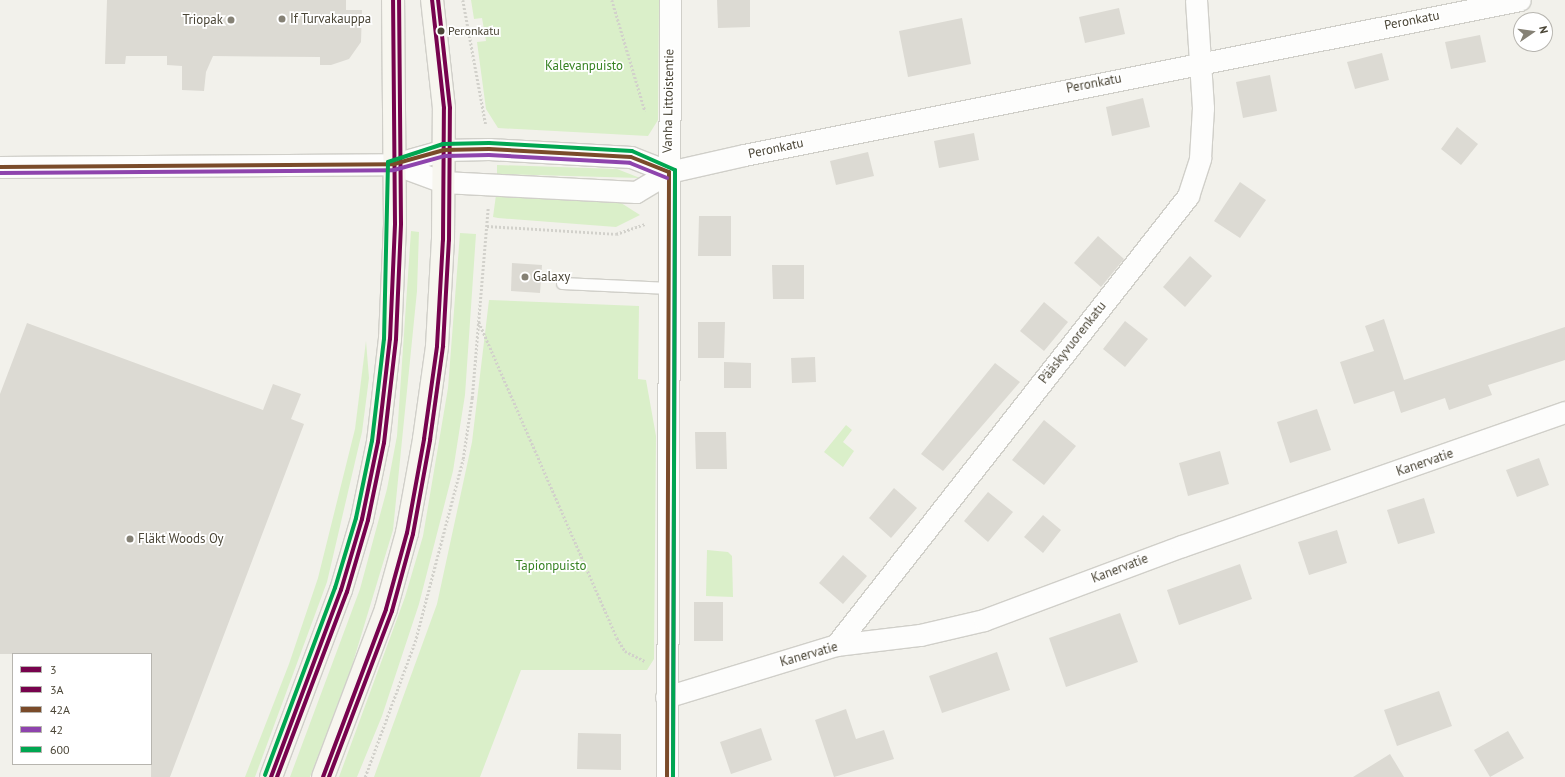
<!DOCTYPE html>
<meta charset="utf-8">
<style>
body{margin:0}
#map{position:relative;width:1565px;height:777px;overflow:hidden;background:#f2f1eb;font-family:"PT Sans",sans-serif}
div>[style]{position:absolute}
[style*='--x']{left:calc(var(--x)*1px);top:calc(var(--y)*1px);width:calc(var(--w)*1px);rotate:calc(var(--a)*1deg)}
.green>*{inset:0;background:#daefc9}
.building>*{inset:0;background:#dcdad3}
.path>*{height:2.5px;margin-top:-1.25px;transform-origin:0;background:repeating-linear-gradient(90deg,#d2d1cb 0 2px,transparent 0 4px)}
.roads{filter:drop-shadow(1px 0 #d0cfc9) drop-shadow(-1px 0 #d0cfc9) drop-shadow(0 1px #d0cfc9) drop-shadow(0 -1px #d0cfc9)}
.lane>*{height:11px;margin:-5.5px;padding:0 5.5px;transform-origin:5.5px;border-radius:5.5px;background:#fdfdfc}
.street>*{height:21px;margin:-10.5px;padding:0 10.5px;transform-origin:10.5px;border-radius:10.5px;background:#fdfdfc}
.secondary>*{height:22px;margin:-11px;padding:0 11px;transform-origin:11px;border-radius:11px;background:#f7f6ef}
.bus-1>*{height:4px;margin:-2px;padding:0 2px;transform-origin:2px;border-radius:2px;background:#77034e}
.bus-2>*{height:4px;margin:-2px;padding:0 2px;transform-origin:2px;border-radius:2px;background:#77034e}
.bus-3>*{height:4px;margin:-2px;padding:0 2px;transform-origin:2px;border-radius:2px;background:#7a4b2a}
.bus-4>*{height:4px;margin:-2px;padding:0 2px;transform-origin:2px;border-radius:2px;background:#8e44ad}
.bus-5>*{height:4px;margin:-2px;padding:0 2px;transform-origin:2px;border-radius:2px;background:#00a651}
.dots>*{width:11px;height:11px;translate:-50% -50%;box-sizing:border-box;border:2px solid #fff;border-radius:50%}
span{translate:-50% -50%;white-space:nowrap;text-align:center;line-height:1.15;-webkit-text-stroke:3.5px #fff;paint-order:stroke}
.bus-label{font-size:12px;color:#4a4536}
.left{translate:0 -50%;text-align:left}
.poi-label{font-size:13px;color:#4a4536}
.right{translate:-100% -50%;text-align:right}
.street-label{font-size:13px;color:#4a4536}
.park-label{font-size:13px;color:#378223}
.legend{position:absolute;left:12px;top:653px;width:140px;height:112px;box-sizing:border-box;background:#fff;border:1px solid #b7b5af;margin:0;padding:5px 7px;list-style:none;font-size:12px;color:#4a4536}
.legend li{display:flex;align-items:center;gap:8px;height:20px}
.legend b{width:20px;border:1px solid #b7b5af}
.north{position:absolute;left:1513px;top:12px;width:40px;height:40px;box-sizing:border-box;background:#fff;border:1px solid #b7b5af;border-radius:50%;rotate:77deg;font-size:11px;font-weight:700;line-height:16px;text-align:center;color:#4a4536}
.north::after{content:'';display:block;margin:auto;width:14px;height:18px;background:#858175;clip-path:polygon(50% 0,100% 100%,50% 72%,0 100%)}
</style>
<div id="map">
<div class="green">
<div style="clip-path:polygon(471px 0,659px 0,658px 120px,648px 136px,498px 128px,486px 109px,477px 42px,486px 41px,482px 18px,474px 19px)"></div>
<div style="clip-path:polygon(497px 165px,617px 169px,640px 178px,497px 174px)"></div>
<div style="clip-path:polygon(496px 195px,618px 201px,640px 215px,616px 227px,498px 218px,493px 217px)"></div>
<div style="clip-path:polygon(411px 231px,419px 232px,417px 291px,393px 530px,351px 669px,310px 777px,290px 777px,360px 589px,387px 489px,397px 436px)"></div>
<div style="clip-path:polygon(460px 233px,476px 234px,465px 395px,453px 471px,419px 604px,382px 716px,357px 777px,339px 777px,405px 597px,423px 536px,448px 388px)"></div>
<div style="clip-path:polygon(489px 300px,639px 306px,638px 379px,646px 380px,656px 436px,654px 659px,647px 670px,521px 670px,480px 777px,374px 777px,437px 604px,472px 442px)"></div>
<div style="clip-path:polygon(366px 341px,369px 378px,362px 432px,327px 582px,255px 777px,245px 777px,289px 664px,318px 578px,355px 429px)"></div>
<div style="clip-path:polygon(846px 425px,852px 430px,843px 442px,854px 451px,843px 467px,824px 452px)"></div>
<div style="clip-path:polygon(707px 550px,728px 552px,732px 556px,733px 597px,706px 596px)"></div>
</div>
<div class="building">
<div style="clip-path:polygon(107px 0,346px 0,346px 10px,362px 10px,361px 42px,349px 59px,331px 65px,320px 65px,320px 57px,213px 56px,206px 72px,204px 91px,182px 90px,182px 66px,167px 65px,167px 56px,126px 56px,125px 64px,105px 64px)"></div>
<div style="clip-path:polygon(717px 0,750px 0,750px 27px,718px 28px)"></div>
<div style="clip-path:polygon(1119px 8px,1125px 34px,1085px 43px,1079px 17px)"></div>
<div style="clip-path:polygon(962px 18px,971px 64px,908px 77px,899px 31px)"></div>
<div style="clip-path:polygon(1480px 35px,1486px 62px,1451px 69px,1445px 42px)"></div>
<div style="clip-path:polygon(1382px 53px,1389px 80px,1355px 89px,1347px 62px)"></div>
<div style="clip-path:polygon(1270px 75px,1277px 111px,1243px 118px,1236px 82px)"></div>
<div style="clip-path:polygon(1143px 98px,1150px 127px,1112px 136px,1106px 107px)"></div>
<div style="clip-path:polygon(1457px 127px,1478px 144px,1461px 165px,1441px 149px)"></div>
<div style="clip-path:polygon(974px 133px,979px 160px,939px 168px,934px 141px)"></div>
<div style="clip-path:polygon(868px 152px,874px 176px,836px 185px,830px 161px)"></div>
<div style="clip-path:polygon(1240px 182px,1266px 200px,1240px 238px,1214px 221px)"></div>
<div style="clip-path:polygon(699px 216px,731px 216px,731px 256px,698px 256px)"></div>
<div style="clip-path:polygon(1098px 236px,1124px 259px,1101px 287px,1074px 263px)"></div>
<div style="clip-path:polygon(1190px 256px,1212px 276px,1185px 307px,1163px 287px)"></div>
<div style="clip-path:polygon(512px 263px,542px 265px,540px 293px,511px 291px)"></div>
<div style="clip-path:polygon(772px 265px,804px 265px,804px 299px,773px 299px)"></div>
<div style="clip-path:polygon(1044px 302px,1068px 322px,1044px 351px,1020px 331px)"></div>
<div style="clip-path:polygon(1384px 319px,1404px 380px,1565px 327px,1565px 360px,1488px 385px,1492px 395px,1449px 410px,1445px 398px,1401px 413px,1394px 391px,1354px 404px,1340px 362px,1374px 351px,1365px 326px)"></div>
<div style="clip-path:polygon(1125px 321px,1148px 339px,1125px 367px,1103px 349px)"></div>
<div style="clip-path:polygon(698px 322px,725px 322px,724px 358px,698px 358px)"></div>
<div style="clip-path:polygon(27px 323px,263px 410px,273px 384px,301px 394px,291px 419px,304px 424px,170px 777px,151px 777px,151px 654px,0 654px,0 394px)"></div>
<div style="clip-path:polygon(815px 357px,816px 382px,792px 383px,791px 358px)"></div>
<div style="clip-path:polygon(724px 362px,751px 363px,751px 388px,724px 388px)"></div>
<div style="clip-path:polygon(995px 363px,1020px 382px,943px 471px,921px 454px)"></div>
<div style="clip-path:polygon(1317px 409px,1331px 450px,1290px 463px,1277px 422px)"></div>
<div style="clip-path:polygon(1044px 420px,1076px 446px,1044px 485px,1012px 460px)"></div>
<div style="clip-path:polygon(695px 432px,726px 432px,727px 469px,696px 469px)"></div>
<div style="clip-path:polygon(1220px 451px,1229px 484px,1188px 496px,1179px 463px)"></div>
<div style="clip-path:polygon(1539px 458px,1549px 485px,1517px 497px,1506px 470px)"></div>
<div style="clip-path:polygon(894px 488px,917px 508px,891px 538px,869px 518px)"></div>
<div style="clip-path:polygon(988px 492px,1013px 512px,988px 542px,964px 521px)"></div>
<div style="clip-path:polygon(1424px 498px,1435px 533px,1398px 544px,1387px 510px)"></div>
<div style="clip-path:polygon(1043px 515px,1061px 530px,1043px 553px,1024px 537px)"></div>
<div style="clip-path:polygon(1337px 530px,1347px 563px,1309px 575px,1298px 542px)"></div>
<div style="clip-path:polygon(843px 555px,867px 576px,843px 604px,819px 583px)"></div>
<div style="clip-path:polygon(1240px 564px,1252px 599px,1179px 625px,1167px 590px)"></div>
<div style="clip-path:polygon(694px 602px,723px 602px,723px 641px,694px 641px)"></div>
<div style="clip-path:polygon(1120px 613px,1138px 662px,1066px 687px,1049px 638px)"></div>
<div style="clip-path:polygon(997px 652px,1010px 690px,942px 713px,929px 676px)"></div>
<div style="clip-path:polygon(1439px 691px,1452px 726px,1397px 746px,1384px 710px)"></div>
<div style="clip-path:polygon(846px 709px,856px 739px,884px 730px,894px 759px,834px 777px,815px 720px)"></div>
<div style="clip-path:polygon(761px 728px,772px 760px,731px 774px,720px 742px)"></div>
<div style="clip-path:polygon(1508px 731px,1524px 758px,1490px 777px,1474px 750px)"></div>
<div style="clip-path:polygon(578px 733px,621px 734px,621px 770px,577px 769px)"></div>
<div style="clip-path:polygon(1390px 754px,1404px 777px,1353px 777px)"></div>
</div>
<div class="path">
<div style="--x:463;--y:0;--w:127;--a:79.6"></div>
<div style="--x:612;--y:0;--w:116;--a:73.4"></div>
<div style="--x:487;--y:226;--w:129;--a:3.5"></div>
<div style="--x:616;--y:234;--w:31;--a:-19"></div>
<div style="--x:479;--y:322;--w:345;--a:66.4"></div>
<div style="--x:617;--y:638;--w:15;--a:58"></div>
<div style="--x:625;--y:651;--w:22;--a:27"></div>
<div style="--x:365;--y:777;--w:144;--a:-69.7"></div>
<div style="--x:415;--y:642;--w:189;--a:-75.3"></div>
<div style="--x:463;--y:459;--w:62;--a:-81.6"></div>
<div style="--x:472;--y:398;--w:191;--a:-85.2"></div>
</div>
<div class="roads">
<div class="lane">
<div style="--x:562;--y:283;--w:107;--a:2.7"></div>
</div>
<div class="street">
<div style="--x:394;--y:164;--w:52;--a:20.2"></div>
<div style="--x:443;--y:182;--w:193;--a:3"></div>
<div style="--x:636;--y:192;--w:39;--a:-31"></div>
<div style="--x:669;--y:172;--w:77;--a:-12.8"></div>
<div style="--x:744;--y:155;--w:791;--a:-11.3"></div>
<div style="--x:0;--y:167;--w:394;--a:-0.4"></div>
<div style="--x:394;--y:164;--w:52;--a:-15.6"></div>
<div style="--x:444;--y:150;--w:45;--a:-1.3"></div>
<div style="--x:489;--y:149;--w:142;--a:3.2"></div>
<div style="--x:631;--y:157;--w:41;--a:21.5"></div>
<div style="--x:836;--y:645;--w:571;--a:-51.9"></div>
<div style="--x:1188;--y:196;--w:40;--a:-72"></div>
<div style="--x:1200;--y:158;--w:50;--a:-86.6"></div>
<div style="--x:1203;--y:108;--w:108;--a:-93.7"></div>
<div style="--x:666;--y:697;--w:178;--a:-17"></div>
<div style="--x:836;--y:645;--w:85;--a:-6.8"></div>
<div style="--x:920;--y:635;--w:66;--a:-13.2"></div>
<div style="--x:984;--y:620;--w:211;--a:-20.5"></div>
<div style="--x:1182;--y:546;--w:406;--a:-19.3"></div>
<div style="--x:667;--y:777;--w:777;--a:-89.78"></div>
</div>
<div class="secondary">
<div style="--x:271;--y:777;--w:200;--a:-69.5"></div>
<div style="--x:341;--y:590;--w:74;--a:-73.5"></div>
<div style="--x:362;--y:519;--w:79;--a:-78.3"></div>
<div style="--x:378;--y:442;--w:104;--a:-83.4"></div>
<div style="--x:390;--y:339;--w:116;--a:-87.5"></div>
<div style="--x:395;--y:223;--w:223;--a:-90.5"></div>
<div style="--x:323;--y:777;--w:179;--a:-69.4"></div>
<div style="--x:386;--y:609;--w:79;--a:-74.6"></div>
<div style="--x:407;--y:533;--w:96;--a:-79.7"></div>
<div style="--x:424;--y:439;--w:94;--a:-82"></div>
<div style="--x:437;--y:346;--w:106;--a:-86.8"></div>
<div style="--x:443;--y:240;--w:132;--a:-89.6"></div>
<div style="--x:444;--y:108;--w:109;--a:-96.3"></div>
</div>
</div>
<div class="bus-1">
<div style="--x:271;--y:777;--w:200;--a:-69.5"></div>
<div style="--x:341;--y:590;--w:74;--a:-73.5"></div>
<div style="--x:362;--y:519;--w:79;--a:-78.3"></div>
<div style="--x:378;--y:442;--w:104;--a:-83.4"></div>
<div style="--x:390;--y:339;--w:116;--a:-87.5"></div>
<div style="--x:395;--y:223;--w:223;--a:-90.5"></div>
<div style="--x:323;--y:777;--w:179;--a:-69.4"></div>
<div style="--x:386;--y:609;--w:79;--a:-74.6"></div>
<div style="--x:407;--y:533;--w:96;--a:-79.7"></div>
<div style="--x:424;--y:439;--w:94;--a:-82"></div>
<div style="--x:437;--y:346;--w:106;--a:-86.8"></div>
<div style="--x:443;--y:240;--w:132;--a:-89.6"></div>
<div style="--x:444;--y:108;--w:109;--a:-96.3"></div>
</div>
<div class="bus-2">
<div style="--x:277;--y:777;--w:198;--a:-69.3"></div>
<div style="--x:347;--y:592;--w:75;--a:-73.7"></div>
<div style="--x:368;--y:520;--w:79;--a:-78.3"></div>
<div style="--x:384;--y:443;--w:105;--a:-83.4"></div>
<div style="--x:396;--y:339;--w:116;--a:-87.5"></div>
<div style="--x:401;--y:223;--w:223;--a:-90.5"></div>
<div style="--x:329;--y:777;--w:178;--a:-69.2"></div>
<div style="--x:392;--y:611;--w:80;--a:-74.7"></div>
<div style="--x:413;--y:534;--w:96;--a:-79.7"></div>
<div style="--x:430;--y:440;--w:95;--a:-82.1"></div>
<div style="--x:443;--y:346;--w:106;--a:-86.8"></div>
<div style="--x:449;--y:240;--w:132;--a:-89.6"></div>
<div style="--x:450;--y:108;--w:109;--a:-96.3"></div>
</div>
<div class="bus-3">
<div style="--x:0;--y:167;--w:394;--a:-0.4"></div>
<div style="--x:394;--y:164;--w:52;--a:-15.6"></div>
<div style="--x:444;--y:150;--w:45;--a:-1.3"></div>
<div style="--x:489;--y:149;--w:142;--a:3.2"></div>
<div style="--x:631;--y:157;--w:41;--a:21.5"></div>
<div style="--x:667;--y:777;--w:605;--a:-89.81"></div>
</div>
<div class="bus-4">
<div style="--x:0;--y:173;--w:394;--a:-0.4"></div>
<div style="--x:394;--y:170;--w:53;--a:-15.4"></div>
<div style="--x:445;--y:156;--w:44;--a:-1.3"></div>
<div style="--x:489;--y:155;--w:141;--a:3.2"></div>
<div style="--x:630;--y:163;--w:40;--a:22"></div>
<div style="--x:673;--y:777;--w:605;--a:-89.81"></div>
</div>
<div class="bus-5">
<div style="--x:265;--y:775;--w:200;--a:-69.5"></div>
<div style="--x:335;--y:588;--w:73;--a:-73.3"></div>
<div style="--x:356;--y:518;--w:79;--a:-78.3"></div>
<div style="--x:372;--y:441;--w:103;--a:-83.3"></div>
<div style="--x:384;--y:339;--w:177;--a:-88.7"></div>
<div style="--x:388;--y:162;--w:58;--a:-18.1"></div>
<div style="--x:443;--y:144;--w:46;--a:-1.2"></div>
<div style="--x:489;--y:143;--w:143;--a:3.2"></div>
<div style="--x:632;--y:151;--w:47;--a:23.8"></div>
<div style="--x:675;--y:170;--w:607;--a:90.19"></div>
</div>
<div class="dots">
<div style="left:282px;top:19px;background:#858175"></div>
<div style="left:231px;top:20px;background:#858175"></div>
<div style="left:441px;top:31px;background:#4a4536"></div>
<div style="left:525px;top:277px;background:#858175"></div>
<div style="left:130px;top:539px;background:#858175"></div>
</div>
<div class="bus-label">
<span class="left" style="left:448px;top:31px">Peronkatu</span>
</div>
<div class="poi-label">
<span class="left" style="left:290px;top:19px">If Turvakauppa</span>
<span class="right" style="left:223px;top:20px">Triopak</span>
<span class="left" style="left:533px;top:277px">Galaxy</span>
<span class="left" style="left:138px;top:539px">Fläkt Woods Oy</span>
</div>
<div class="street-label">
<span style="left:1412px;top:21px;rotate:-11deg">Peronkatu</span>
<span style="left:1094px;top:84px;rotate:-11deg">Peronkatu</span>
<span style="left:669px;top:101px;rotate:-89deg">Vanha Littoistentie</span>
<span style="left:776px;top:149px;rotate:-12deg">Peronkatu</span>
<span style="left:1073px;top:343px;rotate:-52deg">Pääskyvuorenkatu</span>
<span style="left:1425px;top:463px;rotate:-19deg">Kanervatie</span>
<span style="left:1120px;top:569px;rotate:-21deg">Kanervatie</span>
<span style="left:809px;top:655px;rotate:-16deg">Kanervatie</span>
</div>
<div class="park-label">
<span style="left:584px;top:66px">Kalevanpuisto</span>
<span style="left:551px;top:566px">Tapionpuisto</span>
</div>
<ul class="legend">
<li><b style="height:5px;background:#77034e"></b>3</li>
<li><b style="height:5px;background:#77034e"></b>3A</li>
<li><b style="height:5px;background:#7a4b2a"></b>42A</li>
<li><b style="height:5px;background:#8e44ad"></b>42</li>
<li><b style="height:5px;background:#00a651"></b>600</li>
</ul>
<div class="north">N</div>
</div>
